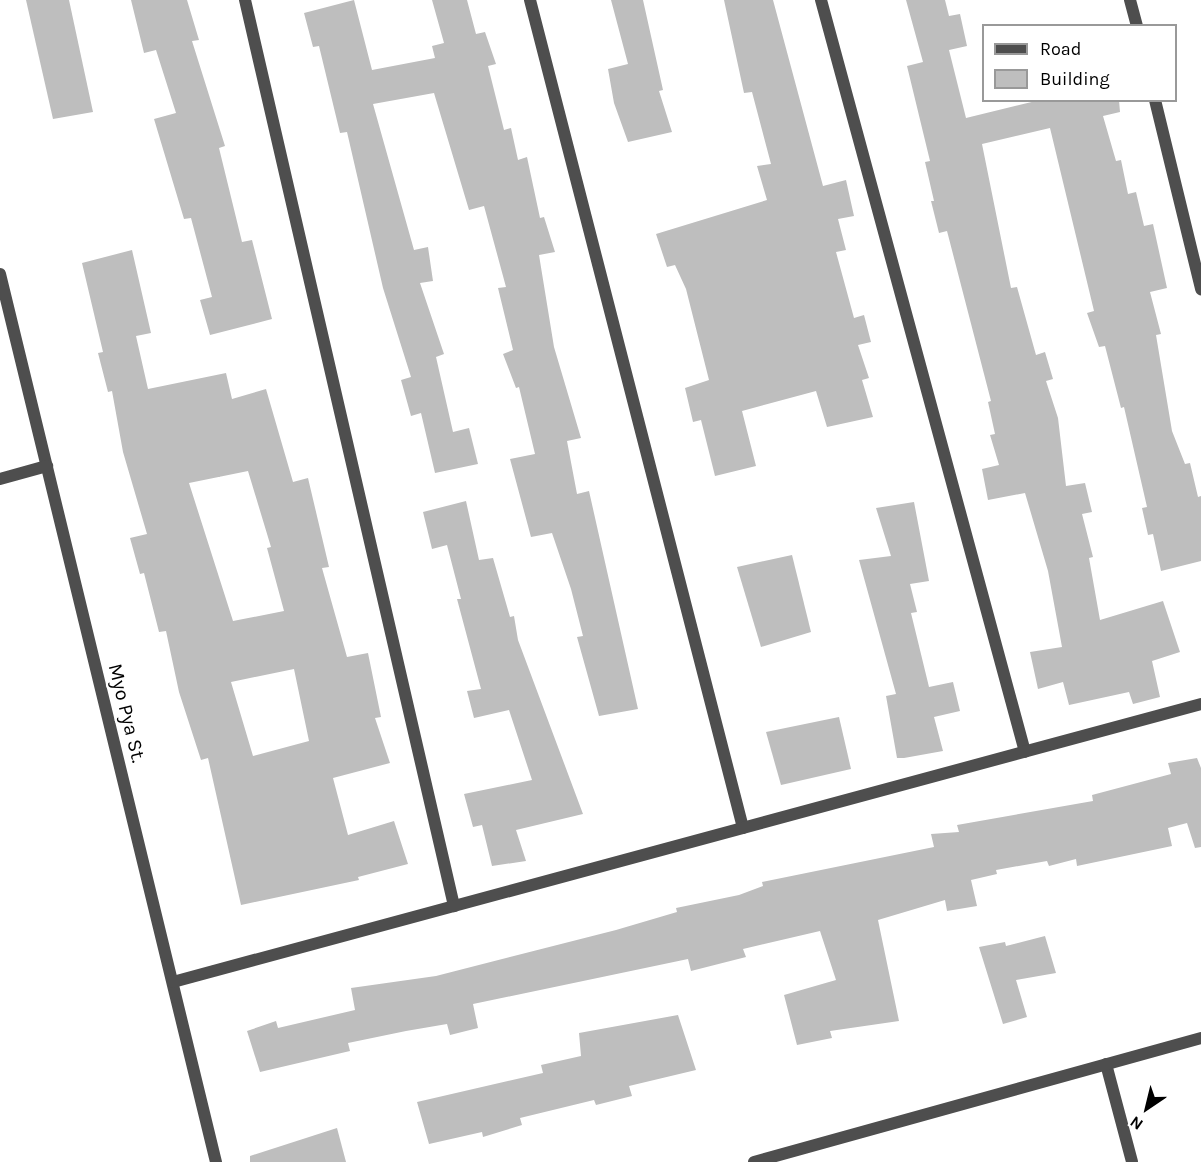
<!DOCTYPE html>
<style>
body{margin:0}
#map{position:relative;width:1201px;height:1162px;overflow:hidden;background:#fff;font-family:Karla,sans-serif}
div>[style]{position:absolute}
[style*='--x']{left:calc(var(--x)*1px);top:calc(var(--y)*1px);width:calc(var(--w)*1px);rotate:calc(var(--a)*1deg)}
.building>*{inset:0;background:#bebebe}
.street>*{height:12px;margin:-6px;padding:0 6px;transform-origin:6px;border-radius:6px;background:#4e4e4e}
span{translate:-50% -50%;white-space:nowrap;text-align:center;line-height:1.15;-webkit-text-stroke:4.5px #fff;paint-order:stroke}
.street-label{font-size:20px;color:#000}
.legend{position:absolute;left:982px;top:24px;width:195px;height:78px;box-sizing:border-box;background:#fff;border:2px solid #999;margin:0;padding:8px 10px;list-style:none;font-size:18px;color:#000}
.legend li{display:flex;align-items:center;gap:12px;height:30px}
.legend b{width:30px;border:2px solid #999}
.north{position:absolute;left:1117px;top:1078px;width:60px;height:60px;-webkit-text-stroke:4px #fff;paint-order:stroke;rotate:215deg;font-size:16px;font-weight:700;line-height:24px;text-align:center;color:#000}
.north::after{content:'';display:block;margin:auto;width:21px;height:27px;background:#000;clip-path:polygon(50% 0,100% 100%,50% 72%,0 100%)}
</style>
<div id="map">
<div class="building">
<div style="clip-path:polygon(26px 0,69px 0,93px 112px,53px 119px)"></div>
<div style="clip-path:polygon(131px 0,187px 0,199px 40px,192px 41px,225px 146px,219px 148px,242px 242px,252px 240px,272px 319px,210px 335px,200px 300px,212px 297px,191px 218px,184px 219px,154px 119px,176px 113px,156px 50px,144px 53px)"></div>
<div style="clip-path:polygon(354px 0,372px 70px,435px 58px,432px 46px,444px 43px,432px 0,467px 0,476px 34px,485px 32px,496px 64px,488px 66px,504px 130px,511px 128px,518px 160px,527px 157px,540px 218px,544px 217px,555px 252px,539px 255px,554px 347px,581px 438px,567px 441px,577px 494px,589px 491px,638px 709px,599px 716px,577px 637px,583px 636px,571px 589px,552px 533px,531px 537px,510px 459px,535px 454px,519px 387px,516px 388px,503px 354px,513px 350px,498px 288px,506px 287px,484px 206px,469px 210px,434px 93px,373px 104px,414px 250px,428px 247px,433px 281px,420px 283px,444px 354px,436px 357px,453px 432px,469px 428px,478px 464px,435px 473px,421px 413px,411px 416px,401px 380px,411px 377px,383px 288px,347px 132px,340px 133px,319px 46px,313px 47px,304px 13px)"></div>
<div style="clip-path:polygon(611px 0,643px 0,663px 90px,659px 91px,672px 132px,628px 142px,614px 103px,608px 69px,628px 64px)"></div>
<div style="clip-path:polygon(724px 0,773px 0,823px 186px,846px 180px,854px 216px,838px 219px,846px 250px,836px 252px,854px 318px,864px 315px,871px 342px,858px 345px,869px 378px,862px 380px,873px 417px,827px 427px,816px 391px,742px 411px,756px 466px,715px 476px,701px 420px,693px 422px,685px 388px,709px 380px,686px 289px,675px 265px,667px 267px,656px 234px,767px 200px,757px 166px,771px 164px,752px 92px,744px 93px)"></div>
<div style="clip-path:polygon(906px 0,945px 0,949px 16px,960px 14px,967px 46px,949px 50px,966px 118px,1040px 100px,1119px 100px,1120px 112px,1103px 116px,1116px 161px,1121px 160px,1128px 194px,1136px 192px,1144px 226px,1153px 224px,1167px 288px,1150px 292px,1161px 334px,1156px 335px,1172px 431px,1185px 464px,1190px 463px,1198px 497px,1201px 496px,1201px 561px,1161px 571px,1153px 534px,1148px 535px,1142px 508px,1147px 507px,1124px 407px,1121px 408px,1105px 346px,1099px 347px,1087px 313px,1094px 311px,1050px 128px,982px 144px,1011px 288px,1017px 287px,1036px 355px,1045px 352px,1053px 379px,1046px 381px,1058px 418px,1066px 486px,1085px 483px,1092px 512px,1082px 514px,1093px 557px,1089px 558px,1100px 620px,1163px 601px,1180px 652px,1152px 661px,1160px 697px,1133px 704px,1129px 692px,1069px 705px,1063px 682px,1038px 689px,1030px 652px,1062px 647px,1048px 571px,1025px 493px,988px 500px,982px 469px,999px 465px,990px 435px,995px 434px,988px 402px,991px 401px,947px 231px,939px 233px,931px 201px,934px 201px,925px 162px,930px 161px,907px 66px,923px 62px)"></div>
<div style="clip-path:polygon(evenodd,132px 250px,151px 333px,136px 336px,148px 389px,226px 373px,232px 399px,266px 389px,293px 482px,308px 478px,329px 567px,322px 568px,347px 657px,368px 653px,381px 717px,375px 718px,390px 763px,333px 778px,348px 835px,394px 821px,408px 864px,358px 877px,359px 880px,241px 905px,208px 758px,201px 760px,179px 692px,166px 631px,159px 632px,144px 573px,140px 574px,130px 538px,147px 534px,123px 452px,112px 391px,108px 392px,98px 353px,103px 352px,82px 263px,132px 250px,248px 471px,271px 547px,267px 548px,284px 611px,233px 621px,189px 483px,248px 471px,132px 250px,294px 669px,309px 741px,253px 756px,231px 682px,294px 669px)"></div>
<div style="clip-path:polygon(466px 501px,479px 560px,493px 558px,510px 617px,514px 616px,518px 640px,583px 814px,516px 830px,526px 861px,492px 866px,482px 825px,473px 827px,464px 794px,532px 780px,509px 710px,474px 718px,467px 691px,481px 689px,457px 599px,461px 599px,447px 545px,432px 549px,423px 512px)"></div>
<div style="clip-path:polygon(914px 502px,929px 581px,910px 584px,917px 612px,911px 613px,929px 687px,953px 682px,960px 711px,934px 717px,943px 751px,904px 758px,897px 758px,886px 696px,896px 694px,859px 560px,891px 556px,876px 508px)"></div>
<div style="clip-path:polygon(792px 555px,811px 632px,761px 647px,737px 567px)"></div>
<div style="clip-path:polygon(839px 717px,851px 769px,781px 785px,766px 732px)"></div>
<div style="clip-path:polygon(1197px 758px,1201px 768px,1201px 847px,1195px 848px,1187px 823px,1168px 828px,1172px 846px,1077px 866px,1076px 859px,1049px 866px,1047px 861px,996px 870px,997px 874px,971px 880px,977px 906px,947px 911px,945px 900px,878px 920px,899px 1021px,830px 1031px,832px 1038px,797px 1045px,784px 995px,836px 980px,820px 931px,743px 949px,746px 957px,691px 971px,688px 959px,473px 1004px,478px 1028px,450px 1035px,447px 1024px,406px 1031px,348px 1043px,350px 1051px,260px 1072px,247px 1031px,276px 1021px,278px 1028px,355px 1010px,351px 988px,436px 976px,616px 930px,677px 912px,676px 908px,739px 895px,763px 886px,762px 882px,934px 847px,931px 834px,959px 832px,957px 825px,1093px 801px,1092px 795px,1171px 774px,1168px 763px)"></div>
<div style="clip-path:polygon(1045px 936px,1056px 973px,1016px 980px,1027px 1017px,1003px 1024px,979px 947px,1005px 942px,1006px 946px)"></div>
<div style="clip-path:polygon(678px 1015px,696px 1070px,629px 1086px,632px 1096px,596px 1105px,594px 1100px,520px 1118px,522px 1125px,483px 1137px,482px 1132px,429px 1144px,417px 1102px,543px 1073px,541px 1065px,581px 1056px,579px 1033px)"></div>
<div style="clip-path:polygon(337px 1128px,346px 1162px,250px 1162px,250px 1156px)"></div>
</div>
<div class="street">
<div style="--x:245;--y:0;--w:930;--a:77.01"></div>
<div style="--x:530;--y:0;--w:855;--a:75.57"></div>
<div style="--x:821;--y:0;--w:779;--a:74.82"></div>
<div style="--x:1130;--y:0;--w:27;--a:75"></div>
<div style="--x:1155;--y:100;--w:195;--a:76.3"></div>
<div style="--x:0;--y:274;--w:914;--a:76.33"></div>
<div style="--x:0;--y:479;--w:49;--a:-15.5"></div>
<div style="--x:173;--y:982;--w:1065;--a:-15.13"></div>
<div style="--x:1106;--y:1064;--w:101;--a:75.1"></div>
<div style="--x:754;--y:1162;--w:464;--a:-15.5"></div>
</div>
<div class="street-label">
<span style="left:127px;top:713px;rotate:76deg">Myo Pya St.</span>
</div>
<ul class="legend">
<li><b style="height:8px;background:#4e4e4e"></b>Road</li>
<li><b style="height:16px;background:#bebebe"></b>Building</li>
</ul>
<div class="north">N</div>
</div>
